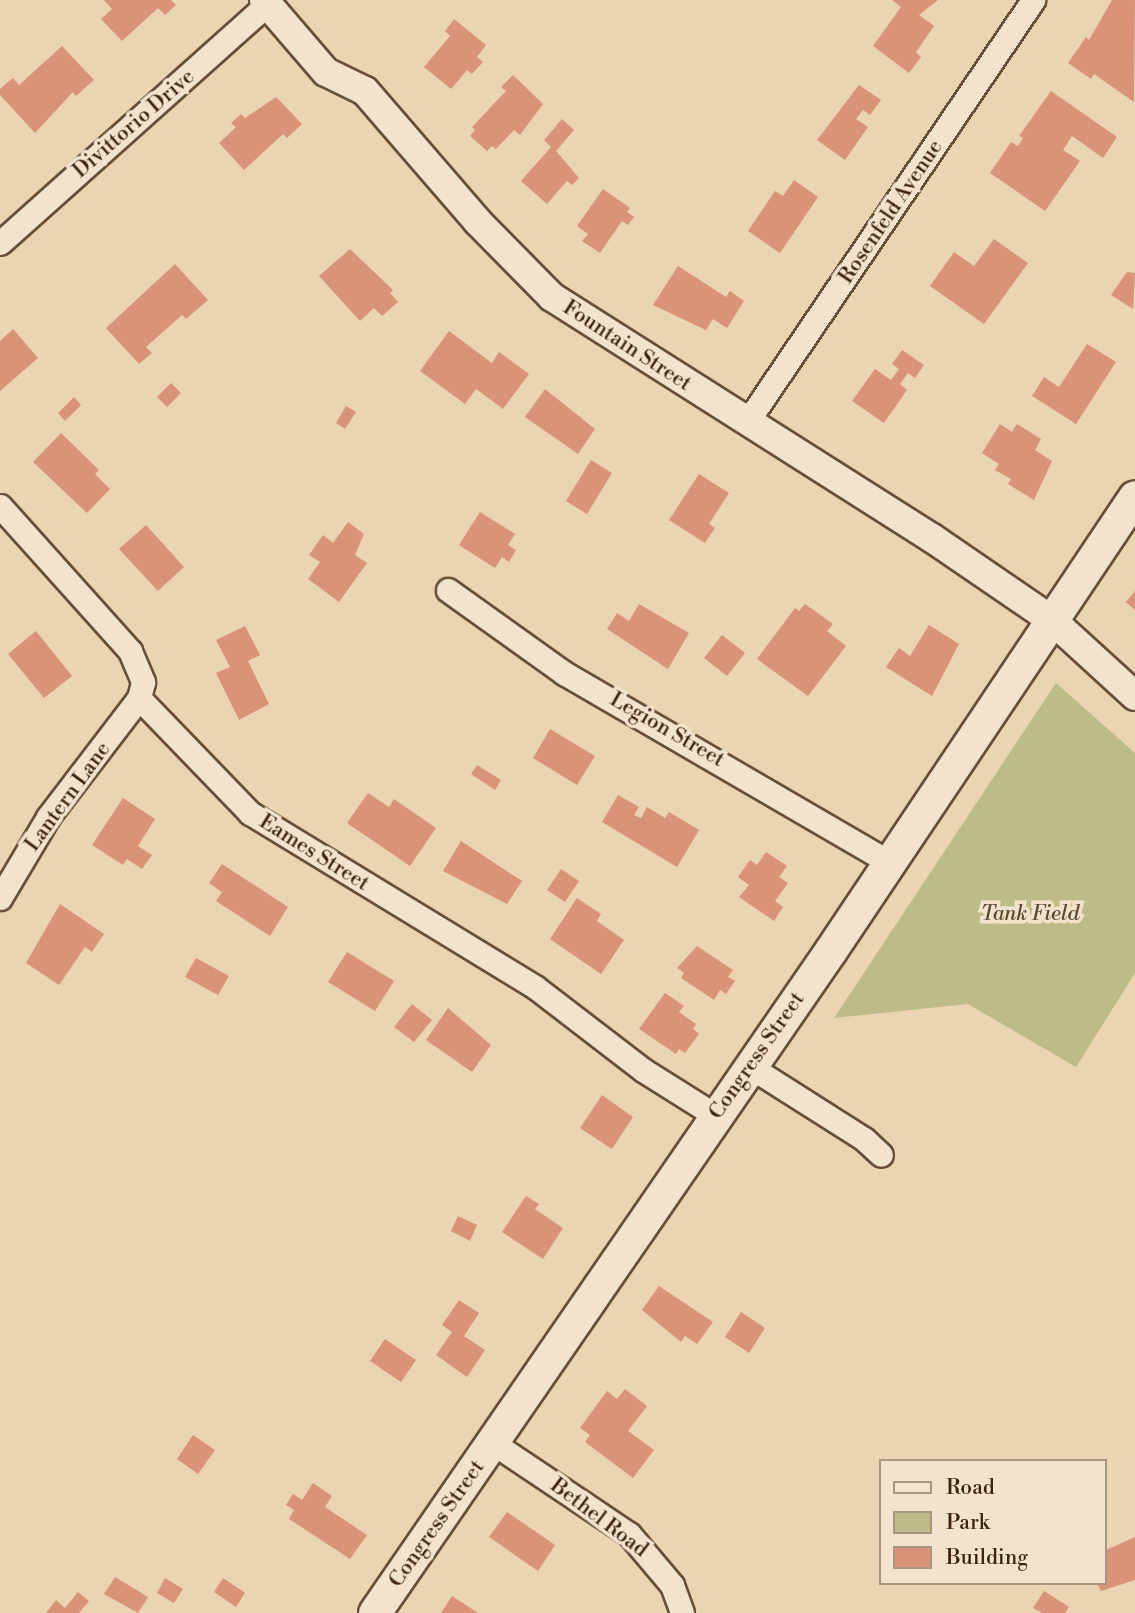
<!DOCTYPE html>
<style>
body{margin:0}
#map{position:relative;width:1135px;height:1613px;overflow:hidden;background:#ead4b1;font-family:"Libre Bodoni",serif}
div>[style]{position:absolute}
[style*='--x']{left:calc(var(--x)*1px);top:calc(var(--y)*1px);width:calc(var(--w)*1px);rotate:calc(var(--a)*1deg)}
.green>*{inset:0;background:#bdbb87}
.building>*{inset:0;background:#d99378}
.roads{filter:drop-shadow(2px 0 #674f38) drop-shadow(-2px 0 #674f38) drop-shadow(0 2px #674f38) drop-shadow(0 -2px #674f38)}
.minor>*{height:23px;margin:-11.5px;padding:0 11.5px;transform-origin:11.5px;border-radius:11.5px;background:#f1e3cc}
.tertiary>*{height:28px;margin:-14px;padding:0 14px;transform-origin:14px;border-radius:14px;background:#f1e3cc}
.secondary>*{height:32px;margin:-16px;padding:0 16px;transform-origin:16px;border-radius:16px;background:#f1e3cc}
span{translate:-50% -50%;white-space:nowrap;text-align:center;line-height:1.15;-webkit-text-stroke:7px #f1e3cc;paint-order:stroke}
.street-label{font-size:21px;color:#3b2310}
.park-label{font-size:21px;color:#5c492e;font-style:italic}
.legend{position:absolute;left:879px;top:1459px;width:228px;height:126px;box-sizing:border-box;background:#f1e3cc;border:2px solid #a89681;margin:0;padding:9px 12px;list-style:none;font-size:21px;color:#3b2310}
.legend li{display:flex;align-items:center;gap:14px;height:35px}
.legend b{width:35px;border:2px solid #a89681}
</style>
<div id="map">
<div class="green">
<div style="clip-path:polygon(1056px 683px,1135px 753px,1135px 973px,1076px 1067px,968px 1004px,834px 1018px)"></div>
</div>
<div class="building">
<div style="clip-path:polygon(104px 0,171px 0,176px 5px,165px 15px,158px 8px,122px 41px,101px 19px,112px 9px)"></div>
<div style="clip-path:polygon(892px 0,938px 0,919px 15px,934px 26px,916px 52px,921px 57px,909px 73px,873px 46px,901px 7px)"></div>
<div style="clip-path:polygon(1112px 0,1135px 0,1134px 102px,1094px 74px,1091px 79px,1068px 63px,1086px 37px,1089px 40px)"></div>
<div style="clip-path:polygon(454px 19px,486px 45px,477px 57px,483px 62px,472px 74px,467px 70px,451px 89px,424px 67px,450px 36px,445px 31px)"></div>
<div style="clip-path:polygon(62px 46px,94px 80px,76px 96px,73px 92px,35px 133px,0 95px,0 89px,13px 78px,19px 85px)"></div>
<div style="clip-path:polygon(513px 75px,543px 104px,520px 135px,514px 130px,496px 149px,492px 146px,487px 151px,470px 136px,475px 130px,472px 127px,506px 91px,501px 87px)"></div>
<div style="clip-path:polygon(859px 85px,881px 100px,870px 115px,863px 110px,856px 119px,868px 127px,845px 160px,817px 140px)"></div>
<div style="clip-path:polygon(1051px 91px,1117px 137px,1103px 158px,1072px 136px,1063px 150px,1080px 161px,1045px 211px,990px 173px,1011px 142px,1018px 146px,1023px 138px,1019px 136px)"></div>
<div style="clip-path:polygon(276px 97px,302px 124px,287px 138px,283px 134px,244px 170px,219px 143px,236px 127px,231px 123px,241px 114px,245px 118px)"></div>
<div style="clip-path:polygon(562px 119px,574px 130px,556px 151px,579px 178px,572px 185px,567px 181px,547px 204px,521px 181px,551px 147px,544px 140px)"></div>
<div style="clip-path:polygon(794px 180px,818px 197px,780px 253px,748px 231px,775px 191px,783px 196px)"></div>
<div style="clip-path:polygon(603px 189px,630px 208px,627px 212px,634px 217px,628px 225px,622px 221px,600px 253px,582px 241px,588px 234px,577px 226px)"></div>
<div style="clip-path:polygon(994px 239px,1028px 263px,984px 324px,930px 286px,954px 252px,974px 266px)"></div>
<div style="clip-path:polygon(350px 249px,393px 290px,390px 293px,398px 302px,382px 316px,374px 308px,360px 321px,319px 276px)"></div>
<div style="clip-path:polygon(175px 264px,208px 300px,186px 319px,182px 315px,146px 347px,152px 353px,139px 364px,106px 328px)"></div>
<div style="clip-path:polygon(678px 266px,726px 297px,730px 291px,744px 301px,727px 328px,713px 319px,706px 330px,653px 305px)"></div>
<div style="clip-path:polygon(1127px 272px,1135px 273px,1133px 309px,1111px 295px)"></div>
<div style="clip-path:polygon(13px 329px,38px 358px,0 391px,0 341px)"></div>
<div style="clip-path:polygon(449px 331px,492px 363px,499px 352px,529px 374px,503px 409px,476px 389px,465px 404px,420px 371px)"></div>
<div style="clip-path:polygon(1087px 344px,1116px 362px,1076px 424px,1032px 396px,1044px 377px,1059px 387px)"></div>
<div style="clip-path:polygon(902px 350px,924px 365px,915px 378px,908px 373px,900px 384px,907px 390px,884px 423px,852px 401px,875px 369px,891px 380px,899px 369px,892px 364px)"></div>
<div style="clip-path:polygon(171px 383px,181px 393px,167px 407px,157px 397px)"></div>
<div style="clip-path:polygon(545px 389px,595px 429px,578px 454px,525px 417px)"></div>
<div style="clip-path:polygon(74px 397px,81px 405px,65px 421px,58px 413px)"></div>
<div style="clip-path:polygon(346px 406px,356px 412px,345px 429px,336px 423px)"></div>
<div style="clip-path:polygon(1000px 424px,1012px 432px,1017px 424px,1041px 439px,1035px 450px,1052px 461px,1034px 500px,1008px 484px,1011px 479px,995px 470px,999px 464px,982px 453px)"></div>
<div style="clip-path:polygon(61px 433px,99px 470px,95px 474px,110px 489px,87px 513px,33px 462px)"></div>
<div style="clip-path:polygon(591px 460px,612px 473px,587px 514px,566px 501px)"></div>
<div style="clip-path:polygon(699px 474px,729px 493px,709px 524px,715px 528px,705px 543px,669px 520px)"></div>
<div style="clip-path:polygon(480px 512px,515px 534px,508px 545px,516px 550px,509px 562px,502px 557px,495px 568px,459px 545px)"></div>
<div style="clip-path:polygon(348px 522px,364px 534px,355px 555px,367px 563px,339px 602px,308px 579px,320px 562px,309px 555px,323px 535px,333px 543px)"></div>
<div style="clip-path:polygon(146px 525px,184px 567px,158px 591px,119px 549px)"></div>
<div style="clip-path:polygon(1135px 591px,1135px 610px,1126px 602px)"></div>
<div style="clip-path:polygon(639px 604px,689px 633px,668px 669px,607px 629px,617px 613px,629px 621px)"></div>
<div style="clip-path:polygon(805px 604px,833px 624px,827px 631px,846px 646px,808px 696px,757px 659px,795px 608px,799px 611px)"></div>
<div style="clip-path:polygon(929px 625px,959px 644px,932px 696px,886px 667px,899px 648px,910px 656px)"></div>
<div style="clip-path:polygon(245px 626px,260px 655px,248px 661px,269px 704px,239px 720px,216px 673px,230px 667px,216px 640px)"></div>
<div style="clip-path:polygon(36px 631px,72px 676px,44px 698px,8px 654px)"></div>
<div style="clip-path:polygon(722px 635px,745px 653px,727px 676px,704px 658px)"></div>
<div style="clip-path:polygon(550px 729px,595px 756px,577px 785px,533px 758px)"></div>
<div style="clip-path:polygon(477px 765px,501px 780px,495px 790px,471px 774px)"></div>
<div style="clip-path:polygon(368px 793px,389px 807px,394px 799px,436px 828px,410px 866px,347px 823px)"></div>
<div style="clip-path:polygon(618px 795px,639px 807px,634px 815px,641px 818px,647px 807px,665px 818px,669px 812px,699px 830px,677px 867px,602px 822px)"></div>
<div style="clip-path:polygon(123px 798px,155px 819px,138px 846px,152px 855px,142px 869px,127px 859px,123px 865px,92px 845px)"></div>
<div style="clip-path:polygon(461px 841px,522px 881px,507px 904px,443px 871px)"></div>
<div style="clip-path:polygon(766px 852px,787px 866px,779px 877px,788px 883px,775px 901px,783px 907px,774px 921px,739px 897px,749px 885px,738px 877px,750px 860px,757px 865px)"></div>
<div style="clip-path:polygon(222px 864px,288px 907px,270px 936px,216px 901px,222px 892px,209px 883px)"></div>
<div style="clip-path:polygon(561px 869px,579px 881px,565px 902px,547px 890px)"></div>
<div style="clip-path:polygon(577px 898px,601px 914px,597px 921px,624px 940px,601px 974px,550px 939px)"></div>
<div style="clip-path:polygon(60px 904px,104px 934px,92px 952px,85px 947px,59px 985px,26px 963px)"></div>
<div style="clip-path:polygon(697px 946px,733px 970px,728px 977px,735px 981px,726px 994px,720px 990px,714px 1000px,681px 978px,684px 973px,677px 968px)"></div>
<div style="clip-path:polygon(347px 952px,394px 981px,375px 1011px,328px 982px)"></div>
<div style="clip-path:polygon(196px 958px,229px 976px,218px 995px,185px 977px)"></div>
<div style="clip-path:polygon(665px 993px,684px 1006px,679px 1012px,696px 1024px,693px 1029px,699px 1034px,685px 1053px,679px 1049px,676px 1054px,639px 1029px)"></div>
<div style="clip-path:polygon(412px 1004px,432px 1020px,414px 1042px,394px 1027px)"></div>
<div style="clip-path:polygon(448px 1008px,491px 1045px,472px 1072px,426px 1040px)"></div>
<div style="clip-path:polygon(602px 1095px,633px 1117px,612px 1149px,580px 1128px)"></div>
<div style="clip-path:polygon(526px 1196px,539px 1204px,535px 1209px,563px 1228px,543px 1259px,502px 1232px)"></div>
<div style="clip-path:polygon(458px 1216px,477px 1225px,470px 1241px,451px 1231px)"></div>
<div style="clip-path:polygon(659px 1286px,713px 1322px,697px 1344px,685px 1336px,681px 1342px,642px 1310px)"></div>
<div style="clip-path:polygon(459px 1300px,479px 1313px,464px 1336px,485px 1350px,467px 1377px,436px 1355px,452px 1332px,442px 1325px)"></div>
<div style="clip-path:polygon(741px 1312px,765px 1328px,749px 1353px,725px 1337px)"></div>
<div style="clip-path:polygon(385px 1339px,416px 1360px,401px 1382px,370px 1361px)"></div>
<div style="clip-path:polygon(625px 1389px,647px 1406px,628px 1431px,654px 1450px,633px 1478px,585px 1442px,590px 1435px,580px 1428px,607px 1391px,617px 1399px)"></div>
<div style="clip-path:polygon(193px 1435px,215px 1450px,198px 1474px,177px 1459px)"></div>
<div style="clip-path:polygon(313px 1483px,332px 1496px,325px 1507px,367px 1535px,350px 1559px,289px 1519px,294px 1510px,286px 1505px,293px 1494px,302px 1500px)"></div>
<div style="clip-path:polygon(507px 1512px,555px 1545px,538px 1571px,489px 1537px)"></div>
<div style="clip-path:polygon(1135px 1537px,1135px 1580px,1101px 1591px,1097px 1583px,1105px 1583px,1106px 1550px)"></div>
<div style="clip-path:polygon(115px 1577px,148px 1597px,138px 1613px,104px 1594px)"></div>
<div style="clip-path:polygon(165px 1578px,183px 1589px,174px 1603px,157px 1593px)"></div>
<div style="clip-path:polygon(223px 1578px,245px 1593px,236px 1607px,214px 1592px)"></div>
<div style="clip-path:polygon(1044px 1591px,1069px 1607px,1065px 1613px,1042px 1613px,1033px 1608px)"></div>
<div style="clip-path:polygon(78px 1592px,89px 1601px,79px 1613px,46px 1613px,56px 1600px,65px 1608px)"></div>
<div style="clip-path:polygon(452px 1596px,478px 1613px,441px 1613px)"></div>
</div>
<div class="roads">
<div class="minor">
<div style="--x:0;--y:243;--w:358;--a:-41.8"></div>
<div style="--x:747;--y:422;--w:510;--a:-55.87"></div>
<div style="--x:0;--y:506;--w:195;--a:48.1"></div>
<div style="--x:130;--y:651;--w:34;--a:67"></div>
<div style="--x:143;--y:682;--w:16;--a:104"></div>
<div style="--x:139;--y:698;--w:160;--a:46"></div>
<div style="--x:250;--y:813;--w:334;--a:31.4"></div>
<div style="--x:535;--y:987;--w:136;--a:37.5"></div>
<div style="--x:643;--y:1070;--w:86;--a:32.2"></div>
<div style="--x:448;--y:590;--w:143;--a:35.6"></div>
<div style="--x:564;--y:673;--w:378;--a:30.2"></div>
<div style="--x:0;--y:898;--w:94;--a:-59.3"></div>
<div style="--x:48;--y:817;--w:150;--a:-52.6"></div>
<div style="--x:749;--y:1066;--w:136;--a:32.4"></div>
<div style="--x:864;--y:1139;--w:23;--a:43"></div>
<div style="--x:493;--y:1443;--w:164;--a:33.8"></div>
<div style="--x:629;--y:1534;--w:67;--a:49.9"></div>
<div style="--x:672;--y:1585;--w:30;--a:70"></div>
</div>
<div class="tertiary">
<div style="--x:264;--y:0;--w:95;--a:49.3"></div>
<div style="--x:326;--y:72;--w:43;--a:26"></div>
<div style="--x:365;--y:91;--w:173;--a:49.2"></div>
<div style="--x:478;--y:222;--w:105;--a:45.4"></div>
<div style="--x:552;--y:297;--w:450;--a:32.4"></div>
<div style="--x:932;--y:538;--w:147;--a:34.4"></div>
<div style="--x:1053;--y:621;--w:111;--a:42.4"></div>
</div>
<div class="secondary">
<div style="--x:375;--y:1613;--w:804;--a:-55.44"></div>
<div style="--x:831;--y:951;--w:546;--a:-56.19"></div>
</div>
</div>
<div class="street-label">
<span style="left:134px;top:124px;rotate:-41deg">Divittorio Drive</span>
<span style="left:891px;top:212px;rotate:-56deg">Rosenfeld Avenue</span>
<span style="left:627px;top:346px;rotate:33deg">Fountain Street</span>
<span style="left:667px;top:730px;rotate:30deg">Legion Street</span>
<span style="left:68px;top:797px;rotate:-54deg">Lantern Lane</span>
<span style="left:314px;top:853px;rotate:32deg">Eames Street</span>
<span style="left:757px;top:1056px;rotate:-55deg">Congress Street</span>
<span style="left:599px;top:1518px;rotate:37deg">Bethel Road</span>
<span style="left:437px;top:1524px;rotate:-55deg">Congress Street</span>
</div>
<div class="park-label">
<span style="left:1030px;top:914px">Tank Field</span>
</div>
<ul class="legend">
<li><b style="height:9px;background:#f1e3cc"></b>Road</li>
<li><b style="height:19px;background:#bdbb87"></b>Park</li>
<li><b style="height:19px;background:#d99378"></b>Building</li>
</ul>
</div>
